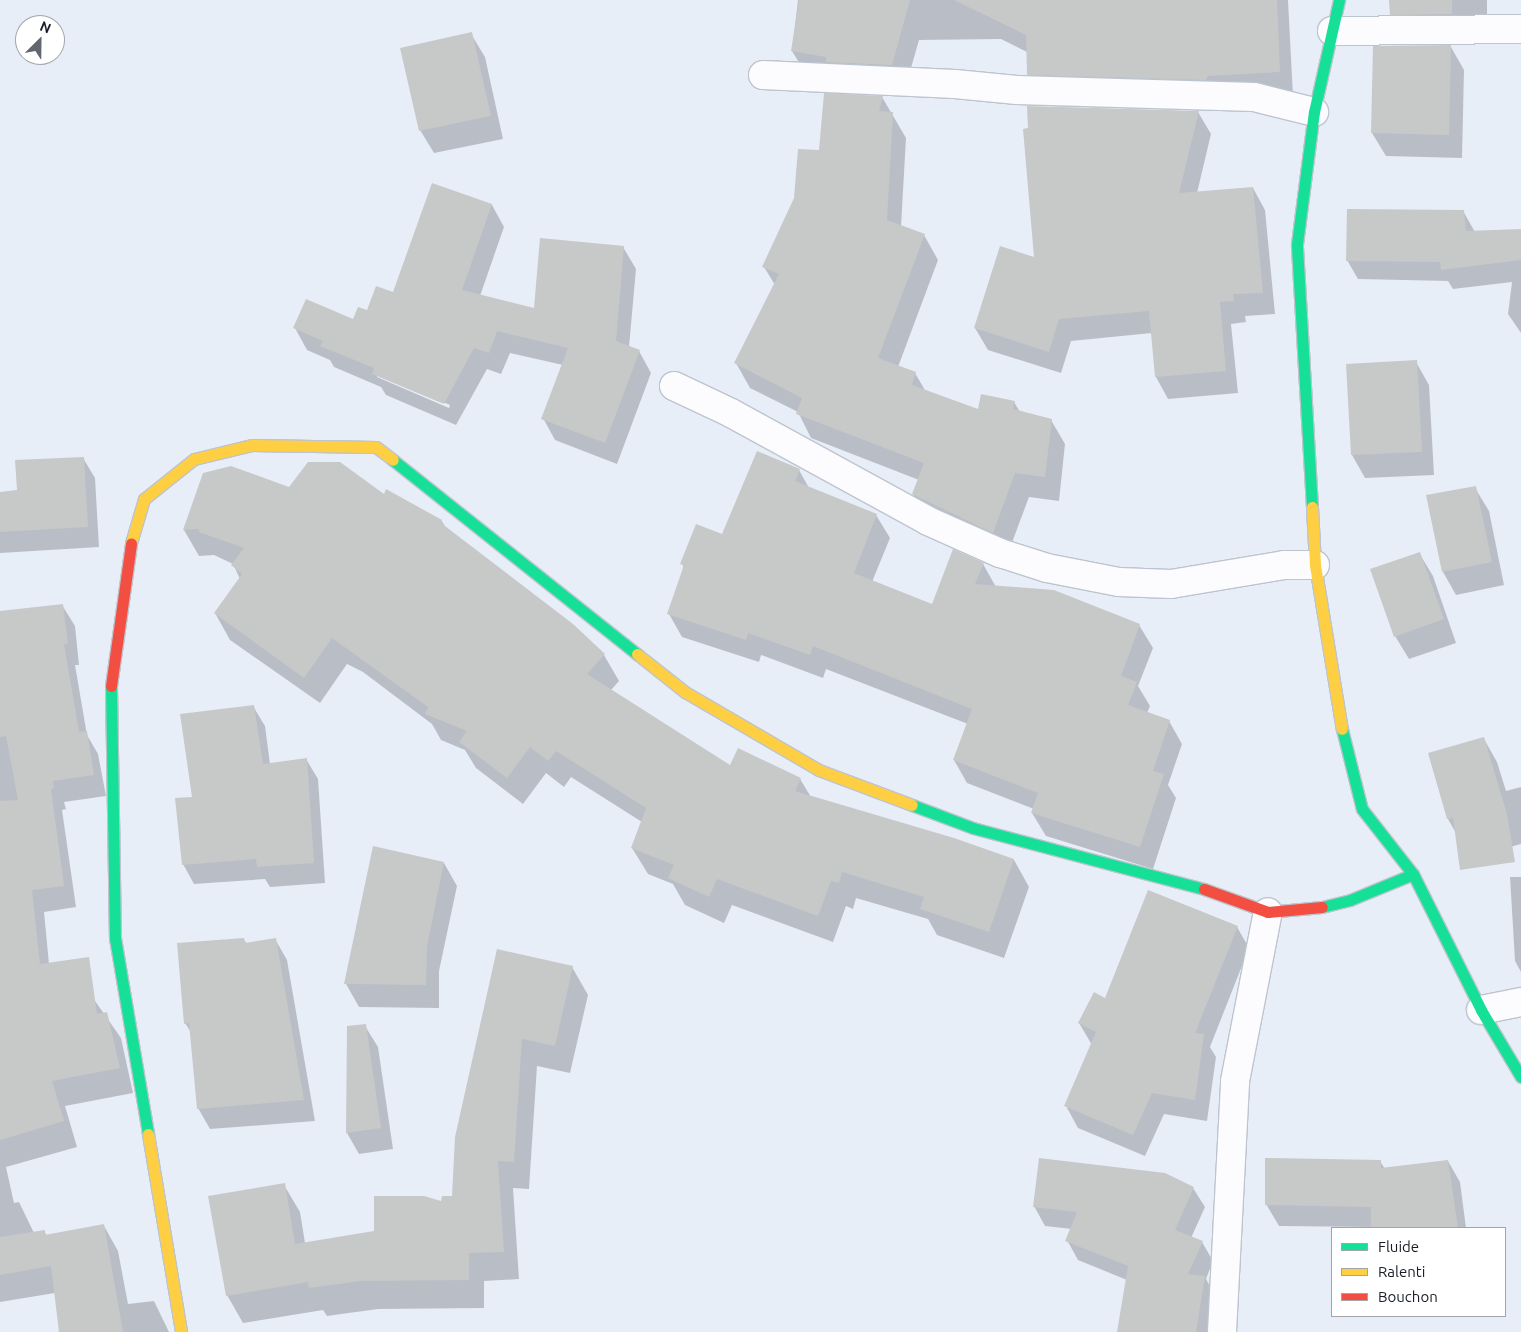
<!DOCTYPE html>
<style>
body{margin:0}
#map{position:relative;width:1521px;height:1332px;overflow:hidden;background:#e8eef8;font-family:Ubuntu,sans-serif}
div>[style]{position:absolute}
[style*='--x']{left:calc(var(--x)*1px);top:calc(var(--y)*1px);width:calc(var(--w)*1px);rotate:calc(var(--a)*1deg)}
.shadow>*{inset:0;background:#0003}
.building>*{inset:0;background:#c7c8c8}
.roads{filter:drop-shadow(1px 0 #bec4cd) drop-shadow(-1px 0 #bec4cd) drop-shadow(0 1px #bec4cd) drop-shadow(0 -1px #bec4cd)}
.street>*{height:28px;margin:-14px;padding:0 14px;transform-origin:14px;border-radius:14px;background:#fcfcfe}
.fast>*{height:11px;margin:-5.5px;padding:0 5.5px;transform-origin:5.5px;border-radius:5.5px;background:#16e098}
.slow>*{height:11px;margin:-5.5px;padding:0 5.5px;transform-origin:5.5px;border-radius:5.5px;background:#ffcf43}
.jam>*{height:11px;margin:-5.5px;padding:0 5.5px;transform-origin:5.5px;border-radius:5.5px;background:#f24e42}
span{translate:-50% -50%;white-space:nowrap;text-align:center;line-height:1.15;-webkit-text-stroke:4px #fff;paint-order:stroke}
.legend{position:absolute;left:1331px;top:1227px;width:175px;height:90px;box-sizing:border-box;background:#fff;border:1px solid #a3a5a8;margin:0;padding:6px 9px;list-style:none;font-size:15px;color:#181d25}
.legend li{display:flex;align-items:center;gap:10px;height:25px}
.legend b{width:25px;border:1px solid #a3a5a8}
.north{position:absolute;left:15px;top:15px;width:50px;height:50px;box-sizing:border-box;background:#fff;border:1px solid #a3a5a8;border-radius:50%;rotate:23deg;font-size:14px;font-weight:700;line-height:20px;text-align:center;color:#181d25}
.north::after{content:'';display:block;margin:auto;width:18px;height:22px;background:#61666f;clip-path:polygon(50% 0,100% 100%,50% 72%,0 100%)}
</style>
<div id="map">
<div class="shadow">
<div style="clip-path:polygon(798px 0,1288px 0,1293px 96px,1041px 98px,1028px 74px,1027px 52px,1001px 39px,919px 40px,905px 89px,806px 74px,792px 51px)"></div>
<div style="clip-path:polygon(1390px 0,1487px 0,1487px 20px,1403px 36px,1391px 14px)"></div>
<div style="clip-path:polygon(471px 34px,485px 57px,503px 139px,434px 153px,420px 130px)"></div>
<div style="clip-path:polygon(1451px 47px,1464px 70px,1462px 158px,1386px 156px,1372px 133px)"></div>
<div style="clip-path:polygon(882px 97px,906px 138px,901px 227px,924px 235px,938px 260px,898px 367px,915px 373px,926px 392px,979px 411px,1014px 402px,1020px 412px,1051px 420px,1065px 444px,1059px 501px,1029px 497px,1007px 556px,927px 518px,913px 494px,919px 480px,811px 438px,798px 412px,750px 388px,736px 363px,775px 285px,764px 267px,821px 151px)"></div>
<div style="clip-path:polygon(1198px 112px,1211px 134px,1197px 193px,1253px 188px,1265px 210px,1275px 314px,1245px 316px,1246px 322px,1231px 324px,1238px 393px,1168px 399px,1156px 377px,1152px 333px,1071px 341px,1061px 373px,988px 350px,975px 328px,1035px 259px)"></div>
<div style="clip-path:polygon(evenodd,433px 185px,492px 205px,504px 227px,480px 296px,535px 309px,623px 247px,636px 269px,629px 347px,639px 351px,651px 373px,617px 464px,555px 440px,543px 418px,563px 365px,510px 353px,501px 374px,487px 369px,456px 425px,386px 395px,381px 387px,334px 367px,330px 360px,307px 350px,295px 328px,354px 320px,394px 293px,433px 185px,377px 374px,450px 405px,449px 408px,377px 377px,377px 374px)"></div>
<div style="clip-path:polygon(1463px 211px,1475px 232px,1521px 230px,1521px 333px,1508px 314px,1512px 282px,1453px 289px,1448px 281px,1358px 279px,1347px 260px)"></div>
<div style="clip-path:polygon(1416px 362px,1429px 385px,1434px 475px,1365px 478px,1352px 455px,1347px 365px)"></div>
<div style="clip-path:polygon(83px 458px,95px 478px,99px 547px,0 553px,0 493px,18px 491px)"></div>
<div style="clip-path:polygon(799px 470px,809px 488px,876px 515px,890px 538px,872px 582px,933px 606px,983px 564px,996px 587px,1139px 625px,1153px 648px,1138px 686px,1150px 706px,1147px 713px,1169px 721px,1182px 744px,1168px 785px,1176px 798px,1153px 869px,1046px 836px,1032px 813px,1034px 809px,967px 783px,954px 760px,968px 724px,826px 669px,823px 678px,761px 655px,759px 662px,682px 637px,669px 614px,684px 568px,682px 564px,722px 535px)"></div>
<div style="clip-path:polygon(204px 474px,289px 488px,384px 496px,441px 520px,446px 528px,604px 655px,619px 681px,611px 690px,730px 767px,800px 779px,811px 797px,1014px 860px,1029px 887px,1004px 958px,937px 935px,928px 919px,856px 898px,853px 909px,846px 906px,833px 942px,732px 905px,724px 923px,685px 905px,673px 884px,648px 874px,632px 848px,642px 822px,571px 777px,564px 787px,546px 773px,523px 804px,476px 768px,465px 750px,441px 740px,432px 724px,363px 672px,347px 664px,320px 703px,230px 640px,215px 613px,240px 579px,233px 564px,214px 555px,199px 556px,184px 530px)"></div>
<div style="clip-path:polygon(1475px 488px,1489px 511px,1504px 585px,1456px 595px,1443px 572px)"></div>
<div style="clip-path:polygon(1419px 553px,1433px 576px,1456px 643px,1409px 659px,1395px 636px)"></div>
<div style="clip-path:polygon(62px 605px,75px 626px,79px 665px,75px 665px,87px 735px,98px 754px,106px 796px,64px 802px,66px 809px,62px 810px,76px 907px,44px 912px,51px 985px,0 989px,0 613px)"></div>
<div style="clip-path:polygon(253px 706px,265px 726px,270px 764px,306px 759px,318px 779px,325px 883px,270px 887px,265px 879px,194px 884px,183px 864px)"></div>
<div style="clip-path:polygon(1484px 739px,1497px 762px,1506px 791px,1521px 787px,1521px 844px,1470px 858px,1448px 819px)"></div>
<div style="clip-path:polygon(444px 863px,457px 886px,439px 971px,439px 1008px,359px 1007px,346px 984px)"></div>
<div style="clip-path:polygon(1510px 877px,1521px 877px,1521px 972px,1515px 961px)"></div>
<div style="clip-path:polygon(1237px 927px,1249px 948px,1210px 1047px,1216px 1057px,1207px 1121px,1164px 1114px,1145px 1156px,1078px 1128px,1066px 1106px,1092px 1045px,1079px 1023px,1106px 999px)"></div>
<div style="clip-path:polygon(275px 939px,287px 960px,315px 1121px,210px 1129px,198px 1108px,192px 1034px,185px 1023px,244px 940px,247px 944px)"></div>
<div style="clip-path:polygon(498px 951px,572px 967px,588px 995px,570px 1073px,537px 1066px,529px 1189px,513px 1188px,519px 1279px,484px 1281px,484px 1308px,378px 1309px,327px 1316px,323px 1310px,243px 1323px,227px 1295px,284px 1185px,300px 1212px,305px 1243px,376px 1232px,453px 1198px)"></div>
<div style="clip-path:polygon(93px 998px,121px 1038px,133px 1093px,65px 1106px,77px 1147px,6px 1167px,14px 1203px,19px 1202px,34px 1233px,44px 1231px,47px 1236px,104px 1226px,118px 1251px,128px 1304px,154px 1301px,169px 1332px,60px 1332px,55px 1293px,0 1302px,0 1024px)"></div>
<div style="clip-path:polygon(365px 1026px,378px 1047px,393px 1149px,359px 1154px,347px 1133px,348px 1027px)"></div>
<div style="clip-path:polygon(1380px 1161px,1385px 1169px,1448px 1161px,1460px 1182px,1466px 1228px,1279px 1226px,1266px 1204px)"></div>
<div style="clip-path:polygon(1193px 1188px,1205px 1207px,1191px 1238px,1202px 1242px,1213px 1261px,1206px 1279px,1216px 1297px,1210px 1332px,1119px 1332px,1127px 1280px,1078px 1260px,1067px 1240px,1072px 1229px,1045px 1226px,1034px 1206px)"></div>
</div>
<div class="building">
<div style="clip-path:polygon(799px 0,910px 0,892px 65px,826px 62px,826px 57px,791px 51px)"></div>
<div style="clip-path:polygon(954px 0,1277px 0,1280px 72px,1208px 76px,1206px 80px,1027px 75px,1026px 35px)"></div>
<div style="clip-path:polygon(1389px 0,1452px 0,1452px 14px,1390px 15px)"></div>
<div style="clip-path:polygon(472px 32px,491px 116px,419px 131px,400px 48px)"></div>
<div style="clip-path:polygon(1451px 45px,1449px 135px,1371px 133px,1373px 46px)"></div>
<div style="clip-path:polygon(824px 93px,883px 96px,879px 111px,893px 112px,887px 220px,925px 234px,878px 358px,916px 372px,912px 385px,978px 409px,981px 394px,1015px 401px,1013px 409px,1052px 419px,1045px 477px,1015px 473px,993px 533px,912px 494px,924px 463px,796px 414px,802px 398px,734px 363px,779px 274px,762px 267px,794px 198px,798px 149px,819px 150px)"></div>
<div style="clip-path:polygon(1027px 106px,1199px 111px,1179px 193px,1253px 187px,1263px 293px,1233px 294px,1234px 301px,1220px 302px,1226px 371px,1155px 377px,1149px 311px,1059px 319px,1049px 352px,974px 328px,1000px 246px,1034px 257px,1023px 129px,1028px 128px)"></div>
<div style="clip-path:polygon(432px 183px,492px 204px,462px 290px,534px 308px,540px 238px,624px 246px,616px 341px,640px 350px,605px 443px,541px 419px,568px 348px,497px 331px,489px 353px,474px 348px,444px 404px,372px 374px,374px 368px,320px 346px,323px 341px,293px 328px,306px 299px,353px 319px,358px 307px,367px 310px,376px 286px,393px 292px)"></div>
<div style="clip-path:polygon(1347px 209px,1464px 210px,1466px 231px,1521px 229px,1521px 260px,1441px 270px,1440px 262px,1346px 261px)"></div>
<div style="clip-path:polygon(1417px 360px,1422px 452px,1351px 455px,1346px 364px)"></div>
<div style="clip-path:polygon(757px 451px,800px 469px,795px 481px,877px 514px,854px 573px,932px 604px,953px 549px,984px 563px,975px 584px,1054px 590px,1140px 624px,1121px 676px,1137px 682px,1128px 705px,1170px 720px,1153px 771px,1164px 774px,1140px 847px,1031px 813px,1038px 793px,953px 760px,972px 709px,813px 646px,810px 655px,748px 633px,746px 640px,667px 614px,684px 565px,680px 564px,696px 524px,722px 534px)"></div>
<div style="clip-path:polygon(84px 457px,88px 527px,0 532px,0 492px,17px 490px,15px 460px)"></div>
<div style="clip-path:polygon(308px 462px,340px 462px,384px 494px,386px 489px,442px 520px,441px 523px,573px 624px,605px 654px,587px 674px,730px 765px,738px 748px,801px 778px,795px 791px,954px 838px,1014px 859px,989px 932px,920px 909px,924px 897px,842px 872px,839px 883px,831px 881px,818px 916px,717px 879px,709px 897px,668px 878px,674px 865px,631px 848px,646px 808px,556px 751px,548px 761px,530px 747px,507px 778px,459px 742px,467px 731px,425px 714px,428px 707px,332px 638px,304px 678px,214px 613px,242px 574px,231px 565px,244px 548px,199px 532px,199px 529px,183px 530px,203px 473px,231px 466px,289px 487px)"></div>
<div style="clip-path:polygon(1476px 486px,1492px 562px,1442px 572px,1426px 495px)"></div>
<div style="clip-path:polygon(1420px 552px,1444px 619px,1394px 637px,1370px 569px)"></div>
<div style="clip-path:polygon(63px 604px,68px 644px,64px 644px,79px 732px,87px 731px,94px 775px,53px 781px,54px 788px,51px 789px,64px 886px,32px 890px,40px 964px,89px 957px,97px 1014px,107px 1012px,120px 1068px,52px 1081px,64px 1121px,0 1140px,0 801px,18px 800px,6px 736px,0 737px,0 611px)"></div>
<div style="clip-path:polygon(254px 705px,263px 764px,307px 758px,314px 863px,257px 867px,256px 859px,182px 865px,175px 798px,192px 797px,180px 714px)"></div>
<div style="clip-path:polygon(1484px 737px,1507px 814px,1515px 862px,1460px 870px,1453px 818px,1447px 819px,1428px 753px)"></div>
<div style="clip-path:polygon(373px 846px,444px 862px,427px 947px,426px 985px,344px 984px)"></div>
<div style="clip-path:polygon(1148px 890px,1238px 926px,1195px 1033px,1204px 1034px,1195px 1100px,1152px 1093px,1133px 1135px,1064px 1106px,1096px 1032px,1078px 1023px,1094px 992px,1105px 998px)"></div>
<div style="clip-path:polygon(244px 938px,245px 943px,276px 938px,304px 1100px,197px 1109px,189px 1023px,184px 1024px,177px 943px)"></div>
<div style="clip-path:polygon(497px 949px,573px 966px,555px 1046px,522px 1039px,514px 1162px,498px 1161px,504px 1252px,469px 1253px,469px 1280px,361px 1281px,309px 1288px,308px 1282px,226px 1296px,208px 1196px,285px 1183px,295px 1244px,374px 1231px,374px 1196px,424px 1196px,441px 1201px,442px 1196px,452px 1196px,455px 1137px)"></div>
<div style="clip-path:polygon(366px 1024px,381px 1128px,346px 1133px,347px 1026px)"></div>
<div style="clip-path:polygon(1039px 1158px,1165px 1173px,1194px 1187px,1175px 1230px,1203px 1241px,1188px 1274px,1205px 1276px,1196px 1332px,1117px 1332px,1128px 1266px,1065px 1241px,1077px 1212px,1033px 1207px)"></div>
<div style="clip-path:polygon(1265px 1158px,1381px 1160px,1381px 1168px,1448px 1160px,1458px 1228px,1371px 1228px,1371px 1207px,1265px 1205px)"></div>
<div style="clip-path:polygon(104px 1224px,123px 1332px,59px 1332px,51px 1266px,0 1275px,0 1237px,45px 1230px,45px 1235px)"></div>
</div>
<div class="roads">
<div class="street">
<div style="--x:1332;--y:31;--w:189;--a:-0.6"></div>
<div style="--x:763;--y:75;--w:192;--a:2.7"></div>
<div style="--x:955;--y:84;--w:62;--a:5.5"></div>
<div style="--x:1017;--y:90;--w:237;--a:1.7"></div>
<div style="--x:1254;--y:97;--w:62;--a:14"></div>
<div style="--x:674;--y:386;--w:63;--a:25.3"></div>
<div style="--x:731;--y:413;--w:225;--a:28.7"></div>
<div style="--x:928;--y:521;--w:79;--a:24"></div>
<div style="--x:1000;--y:553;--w:49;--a:17.7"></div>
<div style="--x:1047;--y:568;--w:73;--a:11"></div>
<div style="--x:1119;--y:582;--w:52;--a:2.2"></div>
<div style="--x:1171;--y:584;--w:115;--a:-9.5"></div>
<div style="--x:1284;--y:565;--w:31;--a:0"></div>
<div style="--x:1481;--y:1010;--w:41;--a:-11.3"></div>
<div style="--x:1222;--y:1332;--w:251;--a:-87"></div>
<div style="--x:1235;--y:1081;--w:172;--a:-79"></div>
</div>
<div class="fast">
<div style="--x:393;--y:460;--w:312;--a:38.5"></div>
<div style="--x:1312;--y:507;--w:263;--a:-93.3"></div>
<div style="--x:1297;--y:244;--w:133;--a:-82.7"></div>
<div style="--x:1314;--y:112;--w:115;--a:-77.4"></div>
<div style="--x:111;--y:686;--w:252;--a:89.1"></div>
<div style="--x:115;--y:938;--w:199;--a:80.4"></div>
<div style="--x:1342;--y:729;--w:82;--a:76"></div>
<div style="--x:1362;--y:809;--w:83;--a:51.9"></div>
<div style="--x:1413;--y:874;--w:152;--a:63.4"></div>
<div style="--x:1481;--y:1010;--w:78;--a:59.2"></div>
<div style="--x:912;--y:805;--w:65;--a:20.7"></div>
<div style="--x:973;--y:828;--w:239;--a:14.8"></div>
<div style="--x:1322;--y:907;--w:29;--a:-14"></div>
<div style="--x:1350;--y:900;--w:68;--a:-22.4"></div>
</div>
<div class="slow">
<div style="--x:1312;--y:507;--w:58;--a:87"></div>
<div style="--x:1315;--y:565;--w:166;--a:80.7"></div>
<div style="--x:131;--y:543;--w:46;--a:-73.5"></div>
<div style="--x:144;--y:499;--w:64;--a:-38.7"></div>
<div style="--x:194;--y:459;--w:60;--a:-13.6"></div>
<div style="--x:252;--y:445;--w:124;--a:0.9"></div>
<div style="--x:376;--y:447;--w:21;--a:37"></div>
<div style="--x:637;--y:654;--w:61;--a:38.4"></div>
<div style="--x:685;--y:692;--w:155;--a:30.2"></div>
<div style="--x:819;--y:770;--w:99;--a:20.6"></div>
<div style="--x:148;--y:1134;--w:201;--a:80.5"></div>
</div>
<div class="jam">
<div style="--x:111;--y:686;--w:144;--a:-82"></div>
<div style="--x:1204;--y:889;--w:68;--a:19.8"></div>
<div style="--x:1268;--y:912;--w:54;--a:-5.3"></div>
</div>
</div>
<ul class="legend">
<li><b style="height:6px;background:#16e098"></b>Fluide</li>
<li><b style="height:6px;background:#ffcf43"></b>Ralenti</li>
<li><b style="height:6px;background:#f24e42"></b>Bouchon</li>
</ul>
<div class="north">N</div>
</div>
